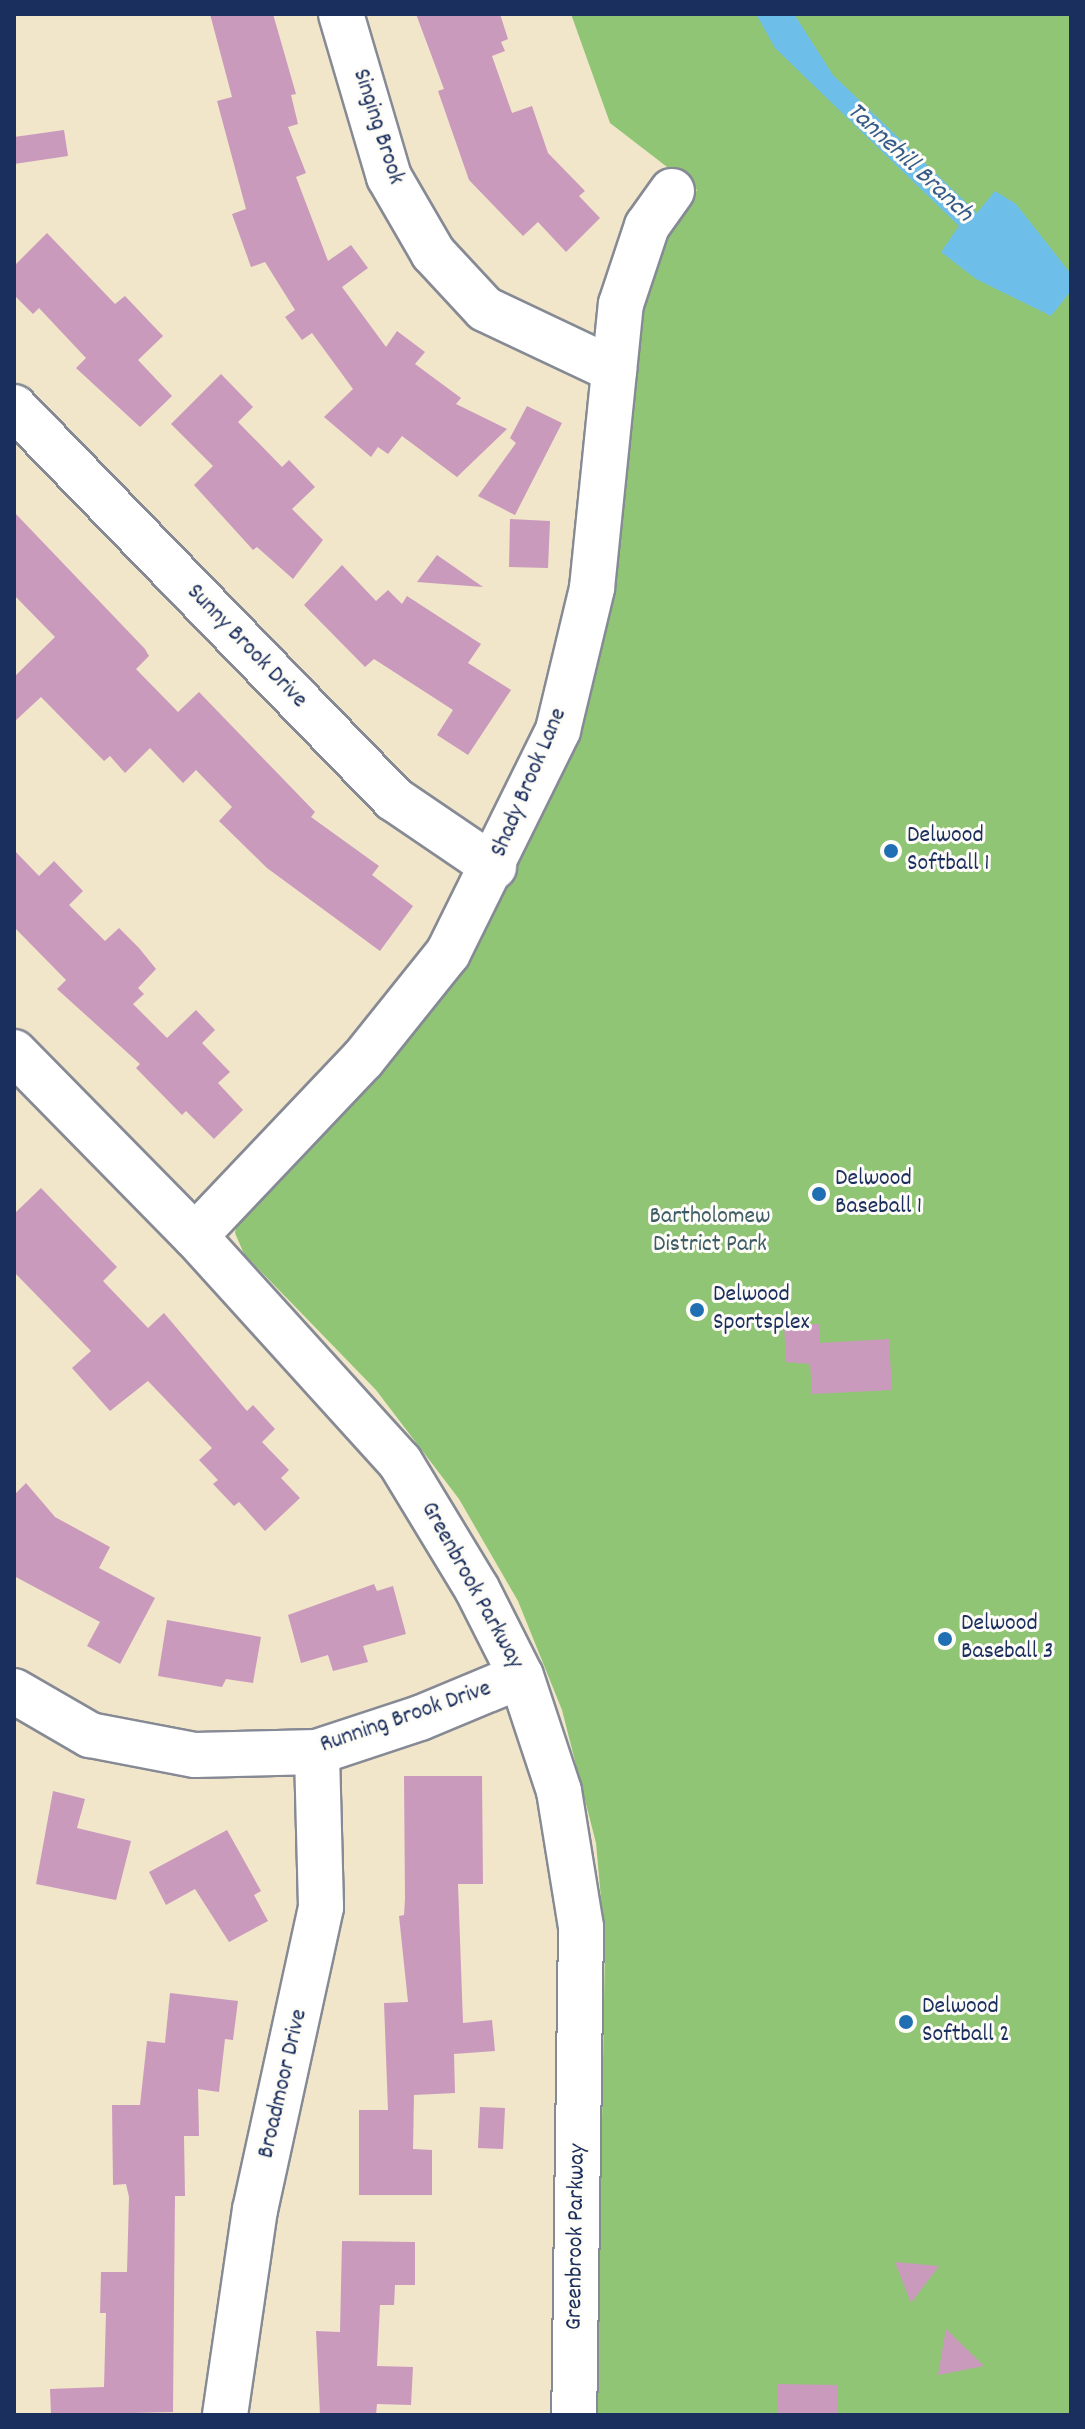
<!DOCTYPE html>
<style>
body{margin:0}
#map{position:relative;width:1085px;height:2429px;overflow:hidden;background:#f1e5ca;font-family:Dekko,sans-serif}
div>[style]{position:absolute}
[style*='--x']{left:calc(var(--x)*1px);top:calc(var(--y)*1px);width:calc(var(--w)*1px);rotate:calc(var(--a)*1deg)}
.green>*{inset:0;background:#91c576}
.water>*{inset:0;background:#6dbfe9}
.building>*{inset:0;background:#ca9abd}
.roads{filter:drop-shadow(2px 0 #868a94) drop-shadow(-2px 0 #868a94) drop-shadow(0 2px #868a94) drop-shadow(0 -2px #868a94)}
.minor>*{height:44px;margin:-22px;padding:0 22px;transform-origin:22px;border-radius:22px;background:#fff}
.dots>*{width:22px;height:22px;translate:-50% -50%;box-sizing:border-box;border:4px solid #fdfcf7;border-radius:50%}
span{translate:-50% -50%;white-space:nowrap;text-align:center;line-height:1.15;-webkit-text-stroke:6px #fdfcf7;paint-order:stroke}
.street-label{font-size:24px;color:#1b2f5e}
.poi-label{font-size:24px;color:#1b2f5e}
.left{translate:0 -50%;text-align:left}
.park-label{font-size:24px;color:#3e5c65}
.water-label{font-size:26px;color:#345a88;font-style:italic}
.frame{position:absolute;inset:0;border:16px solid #1b2f5e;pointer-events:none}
</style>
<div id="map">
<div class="green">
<div style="clip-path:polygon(571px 14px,1071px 14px,1071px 2415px,597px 2415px,605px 1943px,596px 1843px,562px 1710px,518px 1601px,459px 1499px,376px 1390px,244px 1254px,235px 1233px,237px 1223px,481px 931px,527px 848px,568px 754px,636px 326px,670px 233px,697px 190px,610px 123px)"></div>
</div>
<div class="water">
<div style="clip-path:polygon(756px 14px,794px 14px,833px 75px,977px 213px,995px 191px,1016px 204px,1071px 274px,1071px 291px,1051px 316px,976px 279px,941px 252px,959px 226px,775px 48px)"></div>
</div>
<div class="building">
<div style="clip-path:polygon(210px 14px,273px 14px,296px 94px,291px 95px,298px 124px,288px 127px,306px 173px,296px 177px,328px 261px,351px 245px,368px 268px,342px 287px,386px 347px,397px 331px,425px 352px,415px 364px,461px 398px,456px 404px,507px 429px,457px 477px,402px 436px,388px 454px,378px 447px,371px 457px,324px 417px,353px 389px,312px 333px,302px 340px,285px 317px,295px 310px,265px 262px,251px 267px,232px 214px,246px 209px,217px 101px,232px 97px)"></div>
<div style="clip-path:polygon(416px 14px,500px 14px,508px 39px,501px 42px,505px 51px,492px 56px,512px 113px,532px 106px,548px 153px,585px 191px,579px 196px,600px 218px,566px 252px,538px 222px,523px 236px,469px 180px,438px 91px,444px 89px)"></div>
<div style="clip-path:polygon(64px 130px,68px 156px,14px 164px,14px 137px)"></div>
<div style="clip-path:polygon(47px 233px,115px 304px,125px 296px,163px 336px,138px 360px,172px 396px,140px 427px,76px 368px,86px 358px,39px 308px,33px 314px,14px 295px,14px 266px)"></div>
<div style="clip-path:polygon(221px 374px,253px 407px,238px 422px,282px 467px,289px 460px,315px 487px,292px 509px,323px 540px,293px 579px,257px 547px,253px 550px,194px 485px,213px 466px,171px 424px)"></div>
<div style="clip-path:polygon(527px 406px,562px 423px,515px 515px,478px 496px,516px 443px,510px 438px)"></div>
<div style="clip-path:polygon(14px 512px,145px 649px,149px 656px,136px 669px,178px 712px,199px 692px,315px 812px,311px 817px,379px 866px,372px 875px,413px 906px,380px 951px,267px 868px,219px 821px,232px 807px,196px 770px,183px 783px,150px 748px,125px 773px,110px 756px,104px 761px,41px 697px,14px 722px,14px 677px,55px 637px,14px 595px)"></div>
<div style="clip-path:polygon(510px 519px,550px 521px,548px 568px,509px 567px)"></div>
<div style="clip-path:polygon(437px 555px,483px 587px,417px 582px)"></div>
<div style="clip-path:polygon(342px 565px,376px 601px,388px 590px,402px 604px,407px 596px,481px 644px,468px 663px,511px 690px,468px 755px,437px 735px,453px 710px,374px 659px,365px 667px,304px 605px)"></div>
<div style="clip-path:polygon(14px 850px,39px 876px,54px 861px,83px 891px,69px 905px,105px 941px,119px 928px,139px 948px,156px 969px,138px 988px,144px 994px,133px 1004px,167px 1038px,196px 1010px,215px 1030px,202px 1043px,230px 1072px,218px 1083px,243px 1110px,214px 1139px,186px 1111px,182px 1115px,136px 1068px,140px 1064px,57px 989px,66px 980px,14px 927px)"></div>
<div style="clip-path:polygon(41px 1188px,117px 1267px,103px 1281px,148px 1328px,164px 1313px,247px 1411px,253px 1405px,275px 1429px,262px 1442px,289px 1470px,281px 1478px,300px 1498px,265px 1531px,239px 1502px,234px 1506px,213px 1484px,218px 1480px,199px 1460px,212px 1448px,148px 1381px,110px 1411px,72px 1368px,91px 1351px,14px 1272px,14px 1214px)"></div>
<div style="clip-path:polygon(820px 1324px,820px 1343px,889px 1339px,892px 1390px,812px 1394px,810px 1364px,786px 1362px,784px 1325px)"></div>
<div style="clip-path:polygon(26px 1483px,55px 1517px,110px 1547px,99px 1568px,155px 1598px,120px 1664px,87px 1646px,100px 1622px,14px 1576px,14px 1495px)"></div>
<div style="clip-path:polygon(374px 1584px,377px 1591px,393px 1586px,406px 1634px,363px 1646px,368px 1662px,333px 1671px,328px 1655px,301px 1663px,288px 1615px)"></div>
<div style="clip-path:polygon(167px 1620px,261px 1637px,253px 1683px,226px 1679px,222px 1687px,158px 1676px)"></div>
<div style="clip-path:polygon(404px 1776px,482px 1776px,483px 1884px,458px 1884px,463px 2023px,492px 2020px,495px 2051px,454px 2054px,455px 2093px,414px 2095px,413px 2149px,432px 2150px,432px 2195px,359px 2195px,359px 2110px,388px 2110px,384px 2003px,408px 2002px,399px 1916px,404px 1915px,405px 1899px)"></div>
<div style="clip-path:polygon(53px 1791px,85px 1799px,77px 1828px,131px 1841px,116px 1900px,36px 1884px)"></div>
<div style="clip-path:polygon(227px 1830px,261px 1891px,254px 1895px,268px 1921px,229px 1942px,195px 1889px,166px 1905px,149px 1872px)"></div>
<div style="clip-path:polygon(170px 1993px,238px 2001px,233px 2040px,225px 2039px,219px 2092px,198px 2089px,199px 2136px,184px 2136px,185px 2196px,175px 2196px,173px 2412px,51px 2415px,50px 2389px,104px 2387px,106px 2313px,100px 2313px,101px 2272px,127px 2272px,129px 2197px,126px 2184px,113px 2185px,112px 2105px,140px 2105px,147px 2041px,165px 2043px)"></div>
<div style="clip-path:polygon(480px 2107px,505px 2108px,503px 2149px,478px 2148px)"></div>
<div style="clip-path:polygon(342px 2241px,415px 2242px,415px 2285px,395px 2285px,394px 2305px,380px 2305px,377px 2366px,413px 2367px,411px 2405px,377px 2404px,376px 2415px,320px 2415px,316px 2331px,340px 2332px)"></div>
<div style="clip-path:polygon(895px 2262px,939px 2266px,911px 2303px)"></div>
<div style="clip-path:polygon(946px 2329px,984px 2366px,938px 2375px)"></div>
<div style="clip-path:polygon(778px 2384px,837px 2385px,837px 2415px,777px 2415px)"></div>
</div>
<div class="roads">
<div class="minor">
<div style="--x:341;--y:14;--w:170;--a:73.6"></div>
<div style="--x:389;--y:177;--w:88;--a:59.9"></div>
<div style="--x:433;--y:253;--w:76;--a:47.1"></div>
<div style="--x:485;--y:309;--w:143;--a:25.3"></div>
<div style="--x:14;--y:407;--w:546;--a:45.89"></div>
<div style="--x:394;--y:799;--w:121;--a:34.2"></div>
<div style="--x:14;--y:1052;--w:258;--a:45.5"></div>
<div style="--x:195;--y:1236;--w:305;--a:47.8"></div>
<div style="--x:400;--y:1462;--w:149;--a:58.8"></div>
<div style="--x:477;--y:1589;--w:97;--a:63.2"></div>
<div style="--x:521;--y:1676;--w:121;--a:71.7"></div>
<div style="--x:559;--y:1791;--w:138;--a:80.8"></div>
<div style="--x:581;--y:1927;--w:488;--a:90.8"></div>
<div style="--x:195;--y:1236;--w:244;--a:-46.5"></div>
<div style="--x:363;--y:1059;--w:136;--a:-51.3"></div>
<div style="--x:448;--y:953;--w:249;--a:-63.7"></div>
<div style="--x:558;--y:730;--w:146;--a:-76.5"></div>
<div style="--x:592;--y:588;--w:285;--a:-84.2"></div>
<div style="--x:621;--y:304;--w:82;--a:-71.6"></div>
<div style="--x:647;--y:226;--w:43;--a:-54.5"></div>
<div style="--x:14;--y:1691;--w:88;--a:30.1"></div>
<div style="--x:90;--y:1735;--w:107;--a:10.8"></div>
<div style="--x:195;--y:1755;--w:122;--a:-1.4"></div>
<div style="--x:317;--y:1752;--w:108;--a:-18.3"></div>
<div style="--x:420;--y:1718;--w:109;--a:-22.6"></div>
<div style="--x:225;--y:2415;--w:207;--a:-81.7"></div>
<div style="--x:255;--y:2210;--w:310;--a:-77.7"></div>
<div style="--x:321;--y:1907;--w:155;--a:-91.5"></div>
</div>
</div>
<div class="dots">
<div style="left:891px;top:851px;background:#1f6fb2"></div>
<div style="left:819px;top:1194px;background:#1f6fb2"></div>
<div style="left:697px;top:1310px;background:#1f6fb2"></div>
<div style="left:945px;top:1639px;background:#1f6fb2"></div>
<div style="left:906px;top:2022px;background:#1f6fb2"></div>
</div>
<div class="street-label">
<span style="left:377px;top:127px;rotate:72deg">Singing Brook</span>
<span style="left:246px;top:647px;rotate:46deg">Sunny Brook Drive</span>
<span style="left:530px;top:783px;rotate:-67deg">Shady Brook Lane</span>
<span style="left:471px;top:1586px;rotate:61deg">Greenbrook Parkway</span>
<span style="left:406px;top:1718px;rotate:-19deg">Running Brook Drive</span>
<span style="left:284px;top:2084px;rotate:-77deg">Broadmoor Drive</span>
<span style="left:577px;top:2237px;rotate:-89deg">Greenbrook Parkway</span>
</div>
<div class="poi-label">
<span class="left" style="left:907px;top:851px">Delwood<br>Softball 1</span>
<span class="left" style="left:835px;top:1194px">Delwood<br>Baseball 1</span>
<span class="left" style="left:713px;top:1310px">Delwood<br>Sportsplex</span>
<span class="left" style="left:961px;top:1639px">Delwood<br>Baseball 3</span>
<span class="left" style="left:922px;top:2022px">Delwood<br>Softball 2</span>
</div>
<div class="park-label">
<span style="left:710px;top:1232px">Bartholomew<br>District Park</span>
</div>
<div class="water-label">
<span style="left:909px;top:163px;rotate:43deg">Tannehill Branch</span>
</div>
<div class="frame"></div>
</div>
